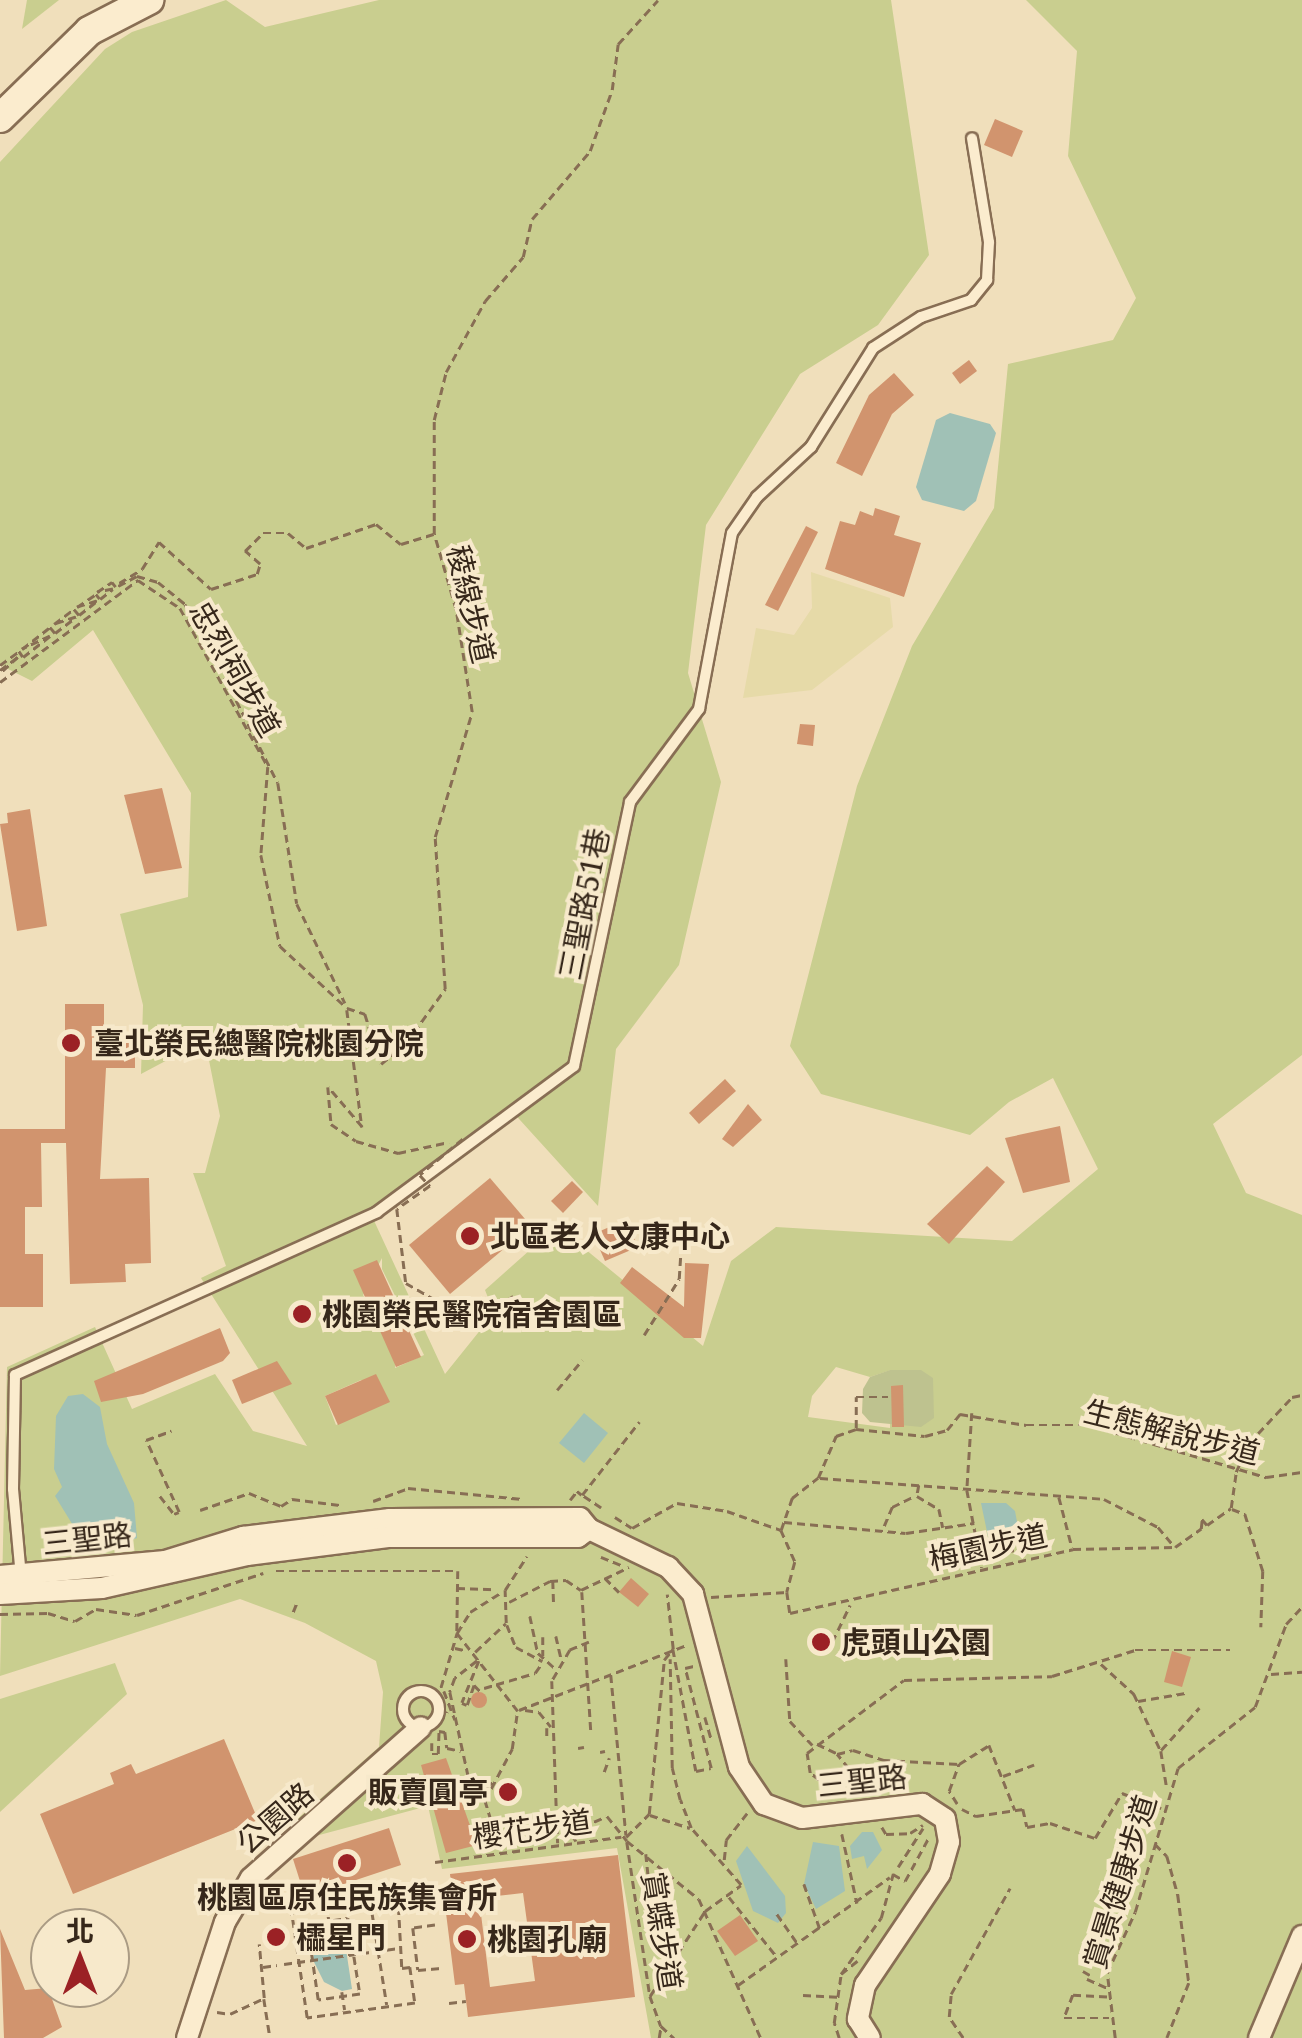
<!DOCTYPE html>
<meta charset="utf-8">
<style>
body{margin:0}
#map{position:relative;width:1302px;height:2038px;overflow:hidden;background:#f0dfbb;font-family:"Noto Serif","Noto Sans TC",serif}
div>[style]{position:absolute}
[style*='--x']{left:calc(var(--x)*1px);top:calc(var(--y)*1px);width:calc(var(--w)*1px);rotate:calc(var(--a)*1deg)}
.farmland>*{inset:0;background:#e6daa8}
.green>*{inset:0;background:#c9ce8f}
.cemetery>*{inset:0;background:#bec28f}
.water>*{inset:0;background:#a0c1b6}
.building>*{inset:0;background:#d1946e}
.round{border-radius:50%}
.path>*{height:2.5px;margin-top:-1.25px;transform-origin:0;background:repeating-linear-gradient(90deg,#886e54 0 8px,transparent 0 13px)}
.roads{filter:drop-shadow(2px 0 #886e54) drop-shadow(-2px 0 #886e54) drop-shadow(0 2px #886e54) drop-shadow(0 -2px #886e54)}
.lane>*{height:10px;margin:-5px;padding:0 5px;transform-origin:5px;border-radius:5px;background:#fbecce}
.lane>.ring{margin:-5px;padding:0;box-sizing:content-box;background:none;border:10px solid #fbecce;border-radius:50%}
.street>*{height:20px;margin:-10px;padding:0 10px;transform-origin:10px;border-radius:10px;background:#fbecce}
.secondary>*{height:28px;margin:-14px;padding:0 14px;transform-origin:14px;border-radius:14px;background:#fbecce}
.path-bridge>*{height:2.5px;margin-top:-1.25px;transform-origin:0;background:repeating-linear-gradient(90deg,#886e54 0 8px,transparent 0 13px)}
.dots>*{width:28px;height:28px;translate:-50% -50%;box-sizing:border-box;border:5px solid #f7e9cb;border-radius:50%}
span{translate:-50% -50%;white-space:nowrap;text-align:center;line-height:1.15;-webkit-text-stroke:8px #f7e9cb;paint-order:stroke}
.street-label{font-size:30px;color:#36271a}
.poi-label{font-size:30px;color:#36271a;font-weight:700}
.left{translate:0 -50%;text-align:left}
.right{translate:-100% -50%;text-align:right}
.north{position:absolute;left:30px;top:1908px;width:100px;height:100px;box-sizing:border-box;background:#f7e9cb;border:2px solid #aa9b84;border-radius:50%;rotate:0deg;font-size:28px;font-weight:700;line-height:40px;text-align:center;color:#36271a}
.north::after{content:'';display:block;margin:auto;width:35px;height:45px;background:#9b2125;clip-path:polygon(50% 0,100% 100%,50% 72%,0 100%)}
</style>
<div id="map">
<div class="farmland">
<div style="clip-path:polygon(811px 572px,890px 598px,893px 627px,812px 690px,743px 698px,756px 628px,794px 635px,812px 608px)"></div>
</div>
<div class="green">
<div style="clip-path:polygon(27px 0,59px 0,22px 29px)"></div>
<div style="clip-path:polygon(evenodd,226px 0,265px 27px,379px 0,891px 0,929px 255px,878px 325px,800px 374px,706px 525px,688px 673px,721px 782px,679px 965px,616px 1049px,598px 1206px,510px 1109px,370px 1212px,445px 1374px,494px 1313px,485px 1290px,557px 1226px,703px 1346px,731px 1261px,776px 1227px,1012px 1241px,1098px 1169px,1053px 1078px,1009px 1102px,970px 1135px,821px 1094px,790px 1046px,857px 786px,912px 646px,994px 508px,1008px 364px,1113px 340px,1136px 298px,1068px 156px,1077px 51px,1026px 0,1302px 0,1302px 1055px,1213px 1124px,1246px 1193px,1302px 1215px,1302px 2038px,651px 2038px,617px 1848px,442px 1869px,428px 1806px,308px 1838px,295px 1821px,379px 1747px,383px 1692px,376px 1661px,305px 1623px,240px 1599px,0 1676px,7px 1367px,95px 1327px,132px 1409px,215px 1374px,253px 1431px,307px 1446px,201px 1278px,226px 1266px,193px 1173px,205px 1173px,220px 1116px,205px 1040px,141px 1074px,143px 1005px,120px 914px,188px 897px,191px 793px,93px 630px,32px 681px,0 665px,0 162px,105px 49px,132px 32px,226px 0,382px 1258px,382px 1269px,424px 1355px,395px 1368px,396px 1358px,363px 1295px,382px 1258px,226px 0,836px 1367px,870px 1377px,891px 1370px,890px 1428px,808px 1417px,812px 1396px,836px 1367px,226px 0,361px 1380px,389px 1401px,336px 1425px,325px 1396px,361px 1380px)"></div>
<div style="clip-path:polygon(115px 1663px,127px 1694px,0 1812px,0 1699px)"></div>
</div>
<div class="cemetery">
<div style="clip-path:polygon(890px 1370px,921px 1370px,933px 1378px,934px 1418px,921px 1427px,870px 1422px,862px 1413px,863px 1389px,870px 1377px)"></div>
</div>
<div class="water">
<div style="clip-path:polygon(950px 413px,990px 424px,996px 433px,976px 501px,964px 511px,922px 500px,916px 487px,936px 420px)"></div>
<div style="clip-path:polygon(83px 1394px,100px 1407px,107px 1444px,134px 1503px,137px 1538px,104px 1551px,82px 1540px,55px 1496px,62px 1487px,54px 1469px,56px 1416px,68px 1396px)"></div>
<div style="clip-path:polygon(584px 1413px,608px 1433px,584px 1463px,559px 1443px)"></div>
<div style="clip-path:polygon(981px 1503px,1006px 1503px,1015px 1511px,1018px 1527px,1010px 1542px,990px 1546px)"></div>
<div style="clip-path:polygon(862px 1832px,873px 1832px,882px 1850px,867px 1869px,864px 1856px,852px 1859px,850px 1846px)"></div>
<div style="clip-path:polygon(813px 1842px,839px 1846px,845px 1891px,816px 1909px,804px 1884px)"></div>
<div style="clip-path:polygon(747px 1846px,785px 1896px,786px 1913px,778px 1923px,753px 1911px,736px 1861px)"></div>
<div style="clip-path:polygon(334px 1922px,342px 1923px,352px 1989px,342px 1991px,324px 1982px,313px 1960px,316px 1937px)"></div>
</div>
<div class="building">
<div style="clip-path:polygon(995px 119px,1023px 131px,1012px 157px,984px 145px)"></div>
<div style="clip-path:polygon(969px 360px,977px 371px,960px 384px,952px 373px)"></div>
<div style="clip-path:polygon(894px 373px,914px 395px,892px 414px,862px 476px,836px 463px,869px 395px)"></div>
<div style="clip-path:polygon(875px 508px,900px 516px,894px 535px,921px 543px,904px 597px,825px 569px,840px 521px,855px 525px,860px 511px,873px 516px)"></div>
<div style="clip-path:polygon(806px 526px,818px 532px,778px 611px,765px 605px)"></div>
<div style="clip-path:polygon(800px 724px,815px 725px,813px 746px,797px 744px)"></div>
<div style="clip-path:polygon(162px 788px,182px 868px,145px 874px,124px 795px)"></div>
<div style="clip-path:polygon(30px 809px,47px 926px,17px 931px,0 824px,8px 823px,7px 813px)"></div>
<div style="clip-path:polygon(65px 1004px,104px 1004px,104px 1041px,135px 1040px,135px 1068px,106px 1068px,100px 1179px,149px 1178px,151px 1263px,125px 1264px,126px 1282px,70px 1284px,66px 1143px,41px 1143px,42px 1207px,25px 1207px,25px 1254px,43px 1254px,43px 1307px,0 1307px,0 1129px,65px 1129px)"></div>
<div style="clip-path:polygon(725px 1079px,736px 1091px,699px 1124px,689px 1113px)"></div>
<div style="clip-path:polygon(748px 1104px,762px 1120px,733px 1147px,722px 1139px)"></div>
<div style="clip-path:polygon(1060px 1126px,1070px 1182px,1023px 1193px,1005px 1138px)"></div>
<div style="clip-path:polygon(987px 1166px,1005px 1182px,949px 1244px,927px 1224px)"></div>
<div style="clip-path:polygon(490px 1178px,531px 1226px,450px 1294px,409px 1245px)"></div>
<div style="clip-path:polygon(572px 1181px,583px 1192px,563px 1213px,551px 1201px)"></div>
<div style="clip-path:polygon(626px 1220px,638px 1247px,605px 1261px,593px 1234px)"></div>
<div style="clip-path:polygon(377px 1260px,421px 1357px,396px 1367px,353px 1270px)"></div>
<div style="clip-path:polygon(685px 1263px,709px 1264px,701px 1338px,684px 1338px,620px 1283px,632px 1267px,684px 1307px)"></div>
<div style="clip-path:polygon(220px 1328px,230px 1353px,223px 1361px,143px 1394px,101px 1402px,94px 1381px)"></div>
<div style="clip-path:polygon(277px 1361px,292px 1384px,242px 1404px,232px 1380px)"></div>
<div style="clip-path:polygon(376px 1374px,390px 1402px,338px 1425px,325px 1396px)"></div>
<div style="clip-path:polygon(903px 1385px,904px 1427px,892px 1427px,891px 1386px)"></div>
<div style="clip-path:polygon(631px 1578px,649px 1594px,638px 1607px,619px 1592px)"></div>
<div style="clip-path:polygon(1172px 1651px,1191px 1657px,1182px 1687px,1164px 1682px)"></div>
<div class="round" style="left:471px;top:1692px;width:16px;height:16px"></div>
<div style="clip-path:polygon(224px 1739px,258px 1820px,73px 1894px,40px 1814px,114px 1784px,110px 1773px,131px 1764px,136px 1774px)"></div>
<div style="clip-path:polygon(446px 1758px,477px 1845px,446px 1853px,421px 1765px)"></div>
<div class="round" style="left:496px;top:1780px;width:24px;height:24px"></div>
<div style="clip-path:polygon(389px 1828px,401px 1865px,305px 1897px,293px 1859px)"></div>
<div style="clip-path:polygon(evenodd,618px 1855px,635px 1997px,468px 2017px,464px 1984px,455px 1985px,445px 1905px,453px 1904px,450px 1874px,618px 1855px,523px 1893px,535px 1981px,490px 1987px,479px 1898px,523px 1893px)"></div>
<div style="clip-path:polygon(740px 1915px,758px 1941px,735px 1956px,717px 1931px)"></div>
<div style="clip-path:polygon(0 1929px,25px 1990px,48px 1988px,62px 2027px,43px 2038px,4px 2038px)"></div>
</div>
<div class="path">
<div style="--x:119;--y:583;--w:27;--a:-31"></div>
<div style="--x:142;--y:569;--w:32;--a:-58"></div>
<div style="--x:159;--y:542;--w:70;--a:42.1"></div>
<div style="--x:211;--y:589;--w:48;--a:-18.1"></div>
<div style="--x:257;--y:574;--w:10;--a:-73"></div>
<div style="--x:260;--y:564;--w:20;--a:-139"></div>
<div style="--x:245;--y:551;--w:25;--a:-45"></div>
<div style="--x:263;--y:533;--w:25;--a:0"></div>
<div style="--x:288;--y:533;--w:23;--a:40"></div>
<div style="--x:306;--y:548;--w:74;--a:-18.9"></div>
<div style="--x:376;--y:524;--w:32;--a:39"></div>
<div style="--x:401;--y:544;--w:34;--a:-17"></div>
<div style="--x:118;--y:586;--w:21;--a:-28"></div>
<div style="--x:137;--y:576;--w:22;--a:16"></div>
<div style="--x:158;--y:582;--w:35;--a:39"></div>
<div style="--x:185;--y:604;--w:57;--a:60.8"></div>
<div style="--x:213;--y:654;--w:144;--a:63.3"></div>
<div style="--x:278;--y:783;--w:122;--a:81.1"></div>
<div style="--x:297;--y:904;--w:110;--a:64.1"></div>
<div style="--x:0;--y:665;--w:24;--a:-36"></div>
<div style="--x:19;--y:651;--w:7;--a:56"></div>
<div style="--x:23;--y:657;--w:34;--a:-38"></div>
<div style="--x:50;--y:636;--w:31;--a:155"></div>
<div style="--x:22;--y:649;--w:36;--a:-38"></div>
<div style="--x:50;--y:627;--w:8;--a:50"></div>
<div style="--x:55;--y:633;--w:26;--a:-37"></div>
<div style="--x:76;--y:617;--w:23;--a:162"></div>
<div style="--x:54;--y:624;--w:25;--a:-37"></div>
<div style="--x:74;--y:609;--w:8;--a:50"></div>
<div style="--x:79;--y:615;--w:23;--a:-38"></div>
<div style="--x:97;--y:601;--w:21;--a:163"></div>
<div style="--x:77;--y:607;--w:23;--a:-34"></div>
<div style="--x:96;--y:594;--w:6;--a:51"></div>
<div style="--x:100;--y:599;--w:16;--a:-38"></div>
<div style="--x:113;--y:589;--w:16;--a:169"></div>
<div style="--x:97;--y:592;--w:18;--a:-34"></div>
<div style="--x:112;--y:582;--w:6;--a:51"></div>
<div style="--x:0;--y:670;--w:22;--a:-36"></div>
<div style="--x:18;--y:657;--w:25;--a:137"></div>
<div style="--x:0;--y:682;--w:172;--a:-36.5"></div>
<div style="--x:138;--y:580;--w:50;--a:33.7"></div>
<div style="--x:180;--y:608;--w:182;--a:61"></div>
<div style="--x:268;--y:767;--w:88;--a:94.5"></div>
<div style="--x:261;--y:855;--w:93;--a:78.2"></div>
<div style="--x:280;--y:946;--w:91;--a:42.8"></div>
<div style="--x:347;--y:1008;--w:19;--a:18"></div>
<div style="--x:365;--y:1014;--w:52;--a:72.3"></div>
<div style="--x:381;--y:1064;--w:33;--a:-40"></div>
<div style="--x:406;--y:1043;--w:67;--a:-54.2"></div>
<div style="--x:445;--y:989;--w:152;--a:-93.8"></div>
<div style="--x:435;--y:837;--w:130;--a:-73.5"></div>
<div style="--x:472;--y:712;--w:103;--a:-98.9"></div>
<div style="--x:456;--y:610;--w:79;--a:-106.1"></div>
<div style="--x:434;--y:534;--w:114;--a:-90"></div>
<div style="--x:434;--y:420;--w:49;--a:-76"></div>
<div style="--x:446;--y:372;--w:81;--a:-61.2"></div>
<div style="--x:485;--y:301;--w:58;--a:-49.2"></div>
<div style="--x:523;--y:257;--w:39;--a:-77"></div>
<div style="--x:532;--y:219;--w:89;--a:-49.5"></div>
<div style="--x:590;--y:151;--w:65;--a:-70.2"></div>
<div style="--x:612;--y:90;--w:46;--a:-82.6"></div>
<div style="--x:618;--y:44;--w:59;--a:-47.7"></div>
<div style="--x:347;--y:1010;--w:118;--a:82.7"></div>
<div style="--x:362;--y:1127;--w:52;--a:-130.4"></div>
<div style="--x:328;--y:1087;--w:37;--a:85"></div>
<div style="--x:331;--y:1124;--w:30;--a:34"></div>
<div style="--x:356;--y:1141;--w:44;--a:15.9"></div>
<div style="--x:398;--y:1153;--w:52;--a:-12.2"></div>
<div style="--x:644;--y:1335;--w:66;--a:-58"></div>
<div style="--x:679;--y:1279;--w:48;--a:-86.4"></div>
<div style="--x:557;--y:1390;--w:39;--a:-50"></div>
<div style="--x:972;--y:1413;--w:77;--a:93.7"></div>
<div style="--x:967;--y:1490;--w:79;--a:79.1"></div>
<div style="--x:1102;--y:1427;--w:146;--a:6.3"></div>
<div style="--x:856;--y:1428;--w:31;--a:-90"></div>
<div style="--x:856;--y:1397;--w:32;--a:0"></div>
<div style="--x:820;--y:1478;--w:285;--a:4.2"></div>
<div style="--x:1104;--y:1499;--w:61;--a:27.4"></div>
<div style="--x:1158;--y:1527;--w:26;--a:50"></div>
<div style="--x:919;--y:1485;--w:11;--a:100"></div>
<div style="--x:917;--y:1496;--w:26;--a:31"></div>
<div style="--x:939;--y:1509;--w:19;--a:78"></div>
<div style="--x:160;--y:1496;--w:23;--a:52"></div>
<div style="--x:174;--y:1514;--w:5;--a:-22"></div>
<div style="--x:179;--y:1512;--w:79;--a:-114.6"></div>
<div style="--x:146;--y:1440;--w:27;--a:-20"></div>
<div style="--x:1059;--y:1497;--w:52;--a:75.4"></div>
<div style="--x:570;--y:1500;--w:11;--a:-52"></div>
<div style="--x:577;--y:1491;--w:6;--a:39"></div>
<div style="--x:373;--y:1501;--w:37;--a:-20"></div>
<div style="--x:408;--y:1488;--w:115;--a:5.5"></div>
<div style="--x:601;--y:1508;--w:23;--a:-146"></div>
<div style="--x:582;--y:1495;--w:93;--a:-52"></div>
<div style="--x:1232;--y:1509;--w:14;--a:21"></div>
<div style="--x:1245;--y:1514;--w:60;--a:72.5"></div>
<div style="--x:1263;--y:1571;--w:56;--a:92"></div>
<div style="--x:200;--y:1510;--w:52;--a:-19.1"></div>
<div style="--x:249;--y:1493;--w:35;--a:22"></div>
<div style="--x:281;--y:1506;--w:13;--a:-32"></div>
<div style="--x:292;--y:1499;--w:48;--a:7.1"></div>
<div style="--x:615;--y:1517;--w:20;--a:33"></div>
<div style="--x:632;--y:1528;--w:51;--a:-29.1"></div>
<div style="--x:677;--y:1503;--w:51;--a:9.1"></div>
<div style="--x:727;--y:1511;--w:57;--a:19.4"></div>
<div style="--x:781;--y:1530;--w:34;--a:-71"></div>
<div style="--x:792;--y:1498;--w:33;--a:-38"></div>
<div style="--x:818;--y:1478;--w:46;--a:-66.8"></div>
<div style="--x:836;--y:1436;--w:21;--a:-19"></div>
<div style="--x:856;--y:1429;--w:69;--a:5.8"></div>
<div style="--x:925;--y:1436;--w:23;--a:-15"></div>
<div style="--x:947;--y:1430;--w:21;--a:-51"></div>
<div style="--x:960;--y:1414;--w:67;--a:9.5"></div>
<div style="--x:1026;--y:1425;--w:64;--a:0"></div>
<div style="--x:1090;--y:1425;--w:184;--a:16.5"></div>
<div style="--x:1266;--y:1477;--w:36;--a:-8"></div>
<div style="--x:784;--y:1522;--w:122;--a:5.2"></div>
<div style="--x:906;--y:1533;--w:69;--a:-8.4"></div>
<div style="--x:884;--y:1526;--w:21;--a:-67"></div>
<div style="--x:892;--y:1507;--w:25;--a:-26"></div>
<div style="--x:781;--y:1530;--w:35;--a:66"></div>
<div style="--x:795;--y:1562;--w:31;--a:105"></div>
<div style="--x:787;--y:1592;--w:21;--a:82"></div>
<div style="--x:790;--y:1613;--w:290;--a:-12.7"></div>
<div style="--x:1073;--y:1549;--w:102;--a:-1.1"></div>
<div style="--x:1175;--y:1547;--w:32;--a:-35"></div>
<div style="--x:1201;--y:1529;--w:10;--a:-84"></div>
<div style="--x:1202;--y:1519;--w:8;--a:50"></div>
<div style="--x:1207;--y:1525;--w:29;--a:-35"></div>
<div style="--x:1231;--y:1508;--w:36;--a:-82"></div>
<div style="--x:1236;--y:1472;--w:32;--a:-66"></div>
<div style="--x:1249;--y:1443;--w:63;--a:-46.9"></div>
<div style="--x:1292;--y:1397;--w:10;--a:-11"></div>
<div style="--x:601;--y:1557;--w:22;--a:22"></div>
<div style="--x:981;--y:1559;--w:50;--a:-15.2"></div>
<div style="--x:276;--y:1571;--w:182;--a:0"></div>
<div style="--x:458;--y:1571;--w:62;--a:90.9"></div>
<div style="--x:457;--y:1633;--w:99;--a:52"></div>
<div style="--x:605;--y:1578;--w:20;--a:45"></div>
<div style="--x:553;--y:1581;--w:24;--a:88"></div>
<div style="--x:457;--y:1588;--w:38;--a:2"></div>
<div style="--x:582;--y:1592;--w:138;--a:86.3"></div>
<div style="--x:711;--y:1597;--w:76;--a:-3.8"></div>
<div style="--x:509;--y:1602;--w:46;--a:-27.1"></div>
<div style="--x:550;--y:1581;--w:16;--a:-4"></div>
<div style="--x:566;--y:1580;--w:18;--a:34"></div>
<div style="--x:581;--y:1590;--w:53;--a:-25.6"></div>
<div style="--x:293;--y:1612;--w:11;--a:-68"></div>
<div style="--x:0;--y:1614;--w:48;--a:-1.2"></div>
<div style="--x:48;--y:1613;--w:28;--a:17"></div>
<div style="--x:75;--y:1621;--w:24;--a:-30"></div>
<div style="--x:96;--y:1609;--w:41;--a:8.3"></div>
<div style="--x:137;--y:1615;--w:133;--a:-18.4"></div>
<div style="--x:530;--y:1616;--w:38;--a:78"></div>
<div style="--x:538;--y:1653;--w:24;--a:42"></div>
<div style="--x:507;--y:1625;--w:24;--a:68"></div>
<div style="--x:516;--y:1647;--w:30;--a:28"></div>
<div style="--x:556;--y:1636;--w:23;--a:77"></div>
<div style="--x:543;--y:1637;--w:19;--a:90"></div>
<div style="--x:589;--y:1642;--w:21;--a:157"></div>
<div style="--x:570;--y:1650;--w:36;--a:120"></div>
<div style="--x:552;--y:1681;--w:143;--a:88"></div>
<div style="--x:557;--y:1824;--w:15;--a:32"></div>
<div style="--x:570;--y:1832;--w:39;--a:-23"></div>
<div style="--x:832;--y:1642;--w:41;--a:-64.1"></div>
<div style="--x:455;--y:1648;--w:9;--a:13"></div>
<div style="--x:673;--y:1649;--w:124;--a:79.3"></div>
<div style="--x:696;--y:1771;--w:15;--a:-11"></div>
<div style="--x:711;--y:1768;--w:103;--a:-104.6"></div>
<div style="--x:685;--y:1668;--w:9;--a:-13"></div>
<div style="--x:475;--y:1652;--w:42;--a:-43.1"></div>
<div style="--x:506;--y:1623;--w:33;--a:-92"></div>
<div style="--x:505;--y:1590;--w:40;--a:-57.1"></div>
<div style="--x:786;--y:1659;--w:62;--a:86.3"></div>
<div style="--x:790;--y:1721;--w:33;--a:47"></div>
<div style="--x:477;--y:1661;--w:28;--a:142"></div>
<div style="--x:455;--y:1678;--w:15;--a:110"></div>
<div style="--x:450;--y:1692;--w:103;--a:77.7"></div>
<div style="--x:472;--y:1793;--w:15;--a:28"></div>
<div style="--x:485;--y:1800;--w:27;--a:73"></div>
<div style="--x:479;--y:1661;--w:45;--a:112"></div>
<div style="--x:462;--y:1703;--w:5;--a:22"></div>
<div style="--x:467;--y:1705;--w:21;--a:-71"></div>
<div style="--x:474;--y:1685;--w:11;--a:45"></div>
<div style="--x:1101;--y:1664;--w:45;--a:42.3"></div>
<div style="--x:1134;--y:1694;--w:63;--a:64.7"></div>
<div style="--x:1161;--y:1751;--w:39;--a:81"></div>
<div style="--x:535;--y:1673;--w:12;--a:-55"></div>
<div style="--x:1271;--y:1674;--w:31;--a:-4"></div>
<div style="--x:611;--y:1675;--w:161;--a:84.6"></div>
<div style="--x:444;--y:1691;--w:31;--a:69"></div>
<div style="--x:437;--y:1700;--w:70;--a:-73.4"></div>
<div style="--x:457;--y:1633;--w:25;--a:-58"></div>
<div style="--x:470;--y:1612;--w:38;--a:-32"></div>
<div style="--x:1138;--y:1701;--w:48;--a:-9.7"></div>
<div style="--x:519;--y:1710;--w:180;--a:-21.2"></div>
<div style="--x:525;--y:1710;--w:14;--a:8"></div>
<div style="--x:539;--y:1712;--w:19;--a:51"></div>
<div style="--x:705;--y:1717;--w:22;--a:74"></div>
<div style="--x:439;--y:1723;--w:14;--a:-54"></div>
<div style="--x:547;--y:1728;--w:12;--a:90"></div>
<div style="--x:432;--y:1743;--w:11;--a:90"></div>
<div style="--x:432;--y:1754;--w:6;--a:0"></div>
<div style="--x:438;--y:1754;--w:23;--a:-88"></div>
<div style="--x:439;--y:1731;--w:6;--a:9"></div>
<div style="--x:445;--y:1732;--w:16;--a:83"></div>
<div style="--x:447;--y:1748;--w:14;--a:12"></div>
<div style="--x:817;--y:1744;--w:21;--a:25"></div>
<div style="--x:578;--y:1748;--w:6;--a:-9"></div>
<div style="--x:1161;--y:1750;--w:57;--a:-47.9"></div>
<div style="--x:600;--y:1752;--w:5;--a:-11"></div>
<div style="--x:604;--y:1772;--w:15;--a:-70"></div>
<div style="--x:1003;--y:1776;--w:33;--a:-20"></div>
<div style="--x:857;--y:1779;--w:32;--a:-129"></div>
<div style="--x:837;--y:1754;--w:16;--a:-14"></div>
<div style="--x:853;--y:1750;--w:33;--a:18"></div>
<div style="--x:884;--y:1760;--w:75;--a:3.1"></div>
<div style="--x:858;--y:1780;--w:39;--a:180"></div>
<div style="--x:819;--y:1780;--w:11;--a:-142"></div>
<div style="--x:810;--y:1773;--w:20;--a:-99"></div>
<div style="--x:807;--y:1753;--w:121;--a:-37"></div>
<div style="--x:904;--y:1680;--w:148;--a:-1.5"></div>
<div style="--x:1052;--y:1676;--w:87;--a:-17.4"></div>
<div style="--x:1135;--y:1650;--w:95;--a:0"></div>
<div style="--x:485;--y:1800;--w:58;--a:-62.1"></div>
<div style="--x:512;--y:1749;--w:37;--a:-82"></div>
<div style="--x:465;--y:1803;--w:38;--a:-37"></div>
<div style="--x:957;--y:1804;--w:15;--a:-122"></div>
<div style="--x:949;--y:1791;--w:29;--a:-70"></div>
<div style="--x:959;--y:1764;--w:36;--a:-32"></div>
<div style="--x:989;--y:1745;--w:70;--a:68.2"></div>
<div style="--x:962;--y:1809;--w:16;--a:27"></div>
<div style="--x:976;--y:1816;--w:48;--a:-8.5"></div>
<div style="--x:1023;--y:1809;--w:18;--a:77"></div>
<div style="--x:1027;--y:1827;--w:23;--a:-10"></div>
<div style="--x:1050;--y:1823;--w:47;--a:18.4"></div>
<div style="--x:1095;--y:1838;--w:52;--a:-59"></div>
<div style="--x:1122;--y:1793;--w:42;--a:21"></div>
<div style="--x:650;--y:1815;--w:42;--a:18"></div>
<div style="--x:607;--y:1816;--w:32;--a:51"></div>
<div style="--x:627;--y:1841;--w:92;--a:38.9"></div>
<div style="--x:699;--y:1899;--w:152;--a:66"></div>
<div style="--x:476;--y:1822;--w:14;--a:-17"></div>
<div style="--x:553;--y:1822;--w:8;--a:67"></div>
<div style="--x:566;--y:1825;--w:19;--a:58"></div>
<div style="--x:557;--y:1826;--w:17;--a:87"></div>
<div style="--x:882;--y:1827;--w:8;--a:60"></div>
<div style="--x:886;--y:1834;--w:24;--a:-2"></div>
<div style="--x:910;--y:1833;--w:15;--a:-32"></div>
<div style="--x:842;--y:1834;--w:71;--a:77.7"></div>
<div style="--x:626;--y:1837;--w:33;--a:-45"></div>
<div style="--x:649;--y:1814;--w:155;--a:-84.4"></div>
<div style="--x:664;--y:1660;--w:14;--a:-51"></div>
<div style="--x:673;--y:1649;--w:55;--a:-96.2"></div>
<div style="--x:627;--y:1842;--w:156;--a:81.5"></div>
<div style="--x:650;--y:1996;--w:32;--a:70"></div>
<div style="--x:1155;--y:1844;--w:17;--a:45"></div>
<div style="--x:1167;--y:1856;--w:41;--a:74.2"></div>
<div style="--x:1178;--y:1895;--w:89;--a:82.9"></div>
<div style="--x:1189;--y:1983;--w:59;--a:111.8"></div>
<div style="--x:646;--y:1854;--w:28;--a:84"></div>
<div style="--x:724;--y:1860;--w:20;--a:-84"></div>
<div style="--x:726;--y:1840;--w:34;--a:-52"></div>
<div style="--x:435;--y:1862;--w:188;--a:-7.7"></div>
<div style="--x:898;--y:1867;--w:46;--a:-57.3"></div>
<div style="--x:804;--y:1884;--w:48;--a:70.4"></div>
<div style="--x:435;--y:1891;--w:17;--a:-7"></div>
<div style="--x:398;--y:1894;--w:74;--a:86.9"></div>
<div style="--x:402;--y:1968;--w:8;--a:-7"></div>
<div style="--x:410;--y:1967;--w:36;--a:82"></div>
<div style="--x:415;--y:2003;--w:109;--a:172.1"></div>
<div style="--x:307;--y:2018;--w:110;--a:-98.4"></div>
<div style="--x:291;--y:1909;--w:108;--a:-8"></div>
<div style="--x:729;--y:1897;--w:77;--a:51.3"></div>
<div style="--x:370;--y:1899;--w:107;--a:80.9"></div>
<div style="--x:326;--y:1904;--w:15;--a:79"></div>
<div style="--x:777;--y:1914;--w:35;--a:55"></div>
<div style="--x:348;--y:1918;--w:77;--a:81"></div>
<div style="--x:360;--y:1994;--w:42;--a:171.9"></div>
<div style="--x:318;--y:2000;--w:77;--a:-98.2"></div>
<div style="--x:307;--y:1924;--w:41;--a:-8.3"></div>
<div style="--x:435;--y:1925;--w:22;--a:172"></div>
<div style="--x:413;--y:1928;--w:42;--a:83.2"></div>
<div style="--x:418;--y:1970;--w:23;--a:-5"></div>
<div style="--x:1115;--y:1927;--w:11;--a:5"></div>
<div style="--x:1103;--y:1954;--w:11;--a:27"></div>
<div style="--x:284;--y:1964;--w:116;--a:-7.9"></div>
<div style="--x:263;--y:1967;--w:14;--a:-8"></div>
<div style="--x:1083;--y:1971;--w:8;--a:30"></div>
<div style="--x:841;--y:1974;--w:69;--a:-54.5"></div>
<div style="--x:881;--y:1918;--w:46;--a:-74.7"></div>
<div style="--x:893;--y:1874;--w:14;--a:30"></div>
<div style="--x:905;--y:1881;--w:50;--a:-61.4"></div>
<div style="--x:1087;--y:1979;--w:24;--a:24"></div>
<div style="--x:738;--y:1985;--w:186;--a:-35.4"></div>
<div style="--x:342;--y:1992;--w:18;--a:81"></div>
<div style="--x:803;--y:1995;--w:39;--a:3"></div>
<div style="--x:650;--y:1996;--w:101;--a:-57.1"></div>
<div style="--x:705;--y:1911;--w:44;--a:-35.8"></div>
<div style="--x:741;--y:1885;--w:76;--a:-131.3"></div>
<div style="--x:691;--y:1828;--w:30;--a:-111"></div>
<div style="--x:680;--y:1800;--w:33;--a:-104"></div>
<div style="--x:672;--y:1768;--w:109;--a:-91.1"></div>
<div style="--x:1107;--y:1997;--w:34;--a:-177"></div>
<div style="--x:1073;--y:1995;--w:25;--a:111"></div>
<div style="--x:1064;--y:2018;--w:45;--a:0"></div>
<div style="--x:264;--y:1999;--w:39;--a:81"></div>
<div style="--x:449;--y:2003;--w:17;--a:-7"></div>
<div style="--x:217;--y:2012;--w:13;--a:9"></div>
<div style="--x:230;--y:2014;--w:38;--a:-25"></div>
<div style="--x:264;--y:1998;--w:54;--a:-95.3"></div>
<div style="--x:659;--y:2038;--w:12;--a:-81"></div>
<div style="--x:661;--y:2026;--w:18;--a:43"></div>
<div style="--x:839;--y:2038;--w:16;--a:-108"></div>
<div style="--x:834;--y:2023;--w:49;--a:-81.9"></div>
<div style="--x:841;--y:1974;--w:21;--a:-39"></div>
<div style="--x:963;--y:2038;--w:25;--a:-124"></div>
<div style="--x:949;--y:2017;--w:23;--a:-85"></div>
<div style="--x:951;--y:1994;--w:121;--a:-60.9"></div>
<div style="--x:1115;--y:2038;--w:65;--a:-97"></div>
<div style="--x:1107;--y:1973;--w:67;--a:-65.3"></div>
<div style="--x:1135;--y:1912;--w:150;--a:-73.4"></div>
<div style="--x:1178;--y:1768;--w:98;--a:-38.4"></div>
<div style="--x:1255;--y:1707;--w:89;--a:-69.5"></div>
<div style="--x:1286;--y:1624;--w:23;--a:-47"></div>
</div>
<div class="roads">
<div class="lane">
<div style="--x:21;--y:1577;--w:88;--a:-95.2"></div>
<div style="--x:13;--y:1489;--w:114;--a:-89"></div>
<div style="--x:15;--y:1375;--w:397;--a:-24.2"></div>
<div style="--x:377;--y:1212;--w:245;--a:-36.5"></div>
<div style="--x:574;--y:1066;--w:270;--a:-78"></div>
<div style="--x:630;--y:802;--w:116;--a:-53.4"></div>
<div style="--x:699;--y:709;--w:179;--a:-79.4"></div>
<div style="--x:732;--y:533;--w:44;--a:-55.2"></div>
<div style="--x:757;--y:497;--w:74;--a:-42.8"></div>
<div style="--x:811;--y:447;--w:117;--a:-57.9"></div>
<div style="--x:873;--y:348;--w:57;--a:-32.9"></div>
<div style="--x:921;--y:317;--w:53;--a:-18.8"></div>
<div style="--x:971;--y:300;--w:26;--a:-51"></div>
<div style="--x:987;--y:280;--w:38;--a:-87"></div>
<div style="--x:989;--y:242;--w:105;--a:-99.3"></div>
<div class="ring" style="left:403px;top:1691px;width:26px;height:26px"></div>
</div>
<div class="street">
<div style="--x:0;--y:1576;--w:166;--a:-5.2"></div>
<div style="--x:165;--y:1561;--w:82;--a:-17.1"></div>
<div style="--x:243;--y:1537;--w:148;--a:-7"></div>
<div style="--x:390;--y:1519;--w:190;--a:-0.3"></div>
<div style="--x:580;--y:1518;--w:14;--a:51"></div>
<div style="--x:589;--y:1529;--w:88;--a:25.7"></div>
<div style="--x:668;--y:1567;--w:37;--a:47"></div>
<div style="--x:693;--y:1594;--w:179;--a:75.1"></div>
<div style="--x:739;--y:1767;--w:45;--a:56"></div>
<div style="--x:764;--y:1804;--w:40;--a:20.2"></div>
<div style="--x:802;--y:1818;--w:121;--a:-6.7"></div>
<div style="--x:922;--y:1804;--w:27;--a:33"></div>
<div style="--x:945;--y:1819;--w:23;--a:80"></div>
<div style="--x:949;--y:1842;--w:33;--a:106"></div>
<div style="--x:940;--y:1874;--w:134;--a:124"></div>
<div style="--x:865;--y:1985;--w:35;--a:102"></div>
<div style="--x:858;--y:2019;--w:22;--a:58"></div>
<div style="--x:0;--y:1594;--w:102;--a:-3.4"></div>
<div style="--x:102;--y:1588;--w:149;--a:-12.8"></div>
<div style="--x:247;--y:1555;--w:144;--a:-7.2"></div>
<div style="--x:390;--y:1537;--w:188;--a:0"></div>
<div style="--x:578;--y:1537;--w:14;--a:-36"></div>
<div style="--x:187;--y:2038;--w:122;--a:-71.9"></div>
<div style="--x:225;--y:1922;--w:51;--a:-59.4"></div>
<div style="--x:251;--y:1878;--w:227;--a:-41.6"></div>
<div style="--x:1259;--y:2038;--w:111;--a:-67.1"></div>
</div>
<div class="secondary">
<div style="--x:0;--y:118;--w:124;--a:-44.3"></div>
<div style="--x:89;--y:31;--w:68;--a:-27.3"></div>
</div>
</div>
<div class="path-bridge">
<div style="--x:463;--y:1139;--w:56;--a:140.1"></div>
<div style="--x:420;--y:1175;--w:15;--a:48"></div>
<div style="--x:430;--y:1186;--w:40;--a:145.1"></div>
<div style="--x:397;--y:1209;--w:75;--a:83.1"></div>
<div style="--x:406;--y:1283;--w:78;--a:29.8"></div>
<div style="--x:474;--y:1322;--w:47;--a:-33.7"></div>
<div style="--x:484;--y:1688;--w:53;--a:-16.4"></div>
</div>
<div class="dots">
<div style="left:71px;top:1043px;background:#9b2125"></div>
<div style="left:470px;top:1236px;background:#9b2125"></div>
<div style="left:302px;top:1314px;background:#9b2125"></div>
<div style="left:821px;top:1642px;background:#9b2125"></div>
<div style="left:508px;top:1792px;background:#9b2125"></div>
<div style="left:347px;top:1863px;background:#9b2125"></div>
<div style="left:276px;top:1937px;background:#9b2125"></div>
<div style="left:467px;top:1939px;background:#9b2125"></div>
</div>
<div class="street-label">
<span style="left:471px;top:604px;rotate:77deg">稜線步道</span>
<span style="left:235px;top:669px;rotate:60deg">忠烈祠步道</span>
<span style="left:584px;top:904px;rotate:-79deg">三聖路51巷</span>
<span style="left:1172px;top:1432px;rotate:14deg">生態解說步道</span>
<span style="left:87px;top:1539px;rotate:-6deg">三聖路</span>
<span style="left:988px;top:1547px;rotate:-12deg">梅園步道</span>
<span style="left:862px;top:1781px;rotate:-6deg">三聖路</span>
<span style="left:275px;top:1818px;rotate:-41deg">公園路</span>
<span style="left:532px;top:1829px;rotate:-8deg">櫻花步道</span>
<span style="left:1120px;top:1882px;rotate:-73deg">賞景健康步道</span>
<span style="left:662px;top:1931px;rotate:81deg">賞蝶步道</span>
</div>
<div class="poi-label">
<span class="left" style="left:94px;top:1043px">臺北榮民總醫院桃園分院</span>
<span class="left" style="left:490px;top:1236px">北區老人文康中心</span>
<span class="left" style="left:322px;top:1314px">桃園榮民醫院宿舍園區</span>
<span class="left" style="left:841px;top:1642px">虎頭山公園</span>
<span class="right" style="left:488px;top:1792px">販賣圓亭</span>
<span style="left:347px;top:1897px">桃園區原住民族集會所</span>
<span class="left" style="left:296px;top:1937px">櫺星門</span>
<span class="left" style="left:487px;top:1939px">桃園孔廟</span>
</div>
<div class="north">北</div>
</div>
